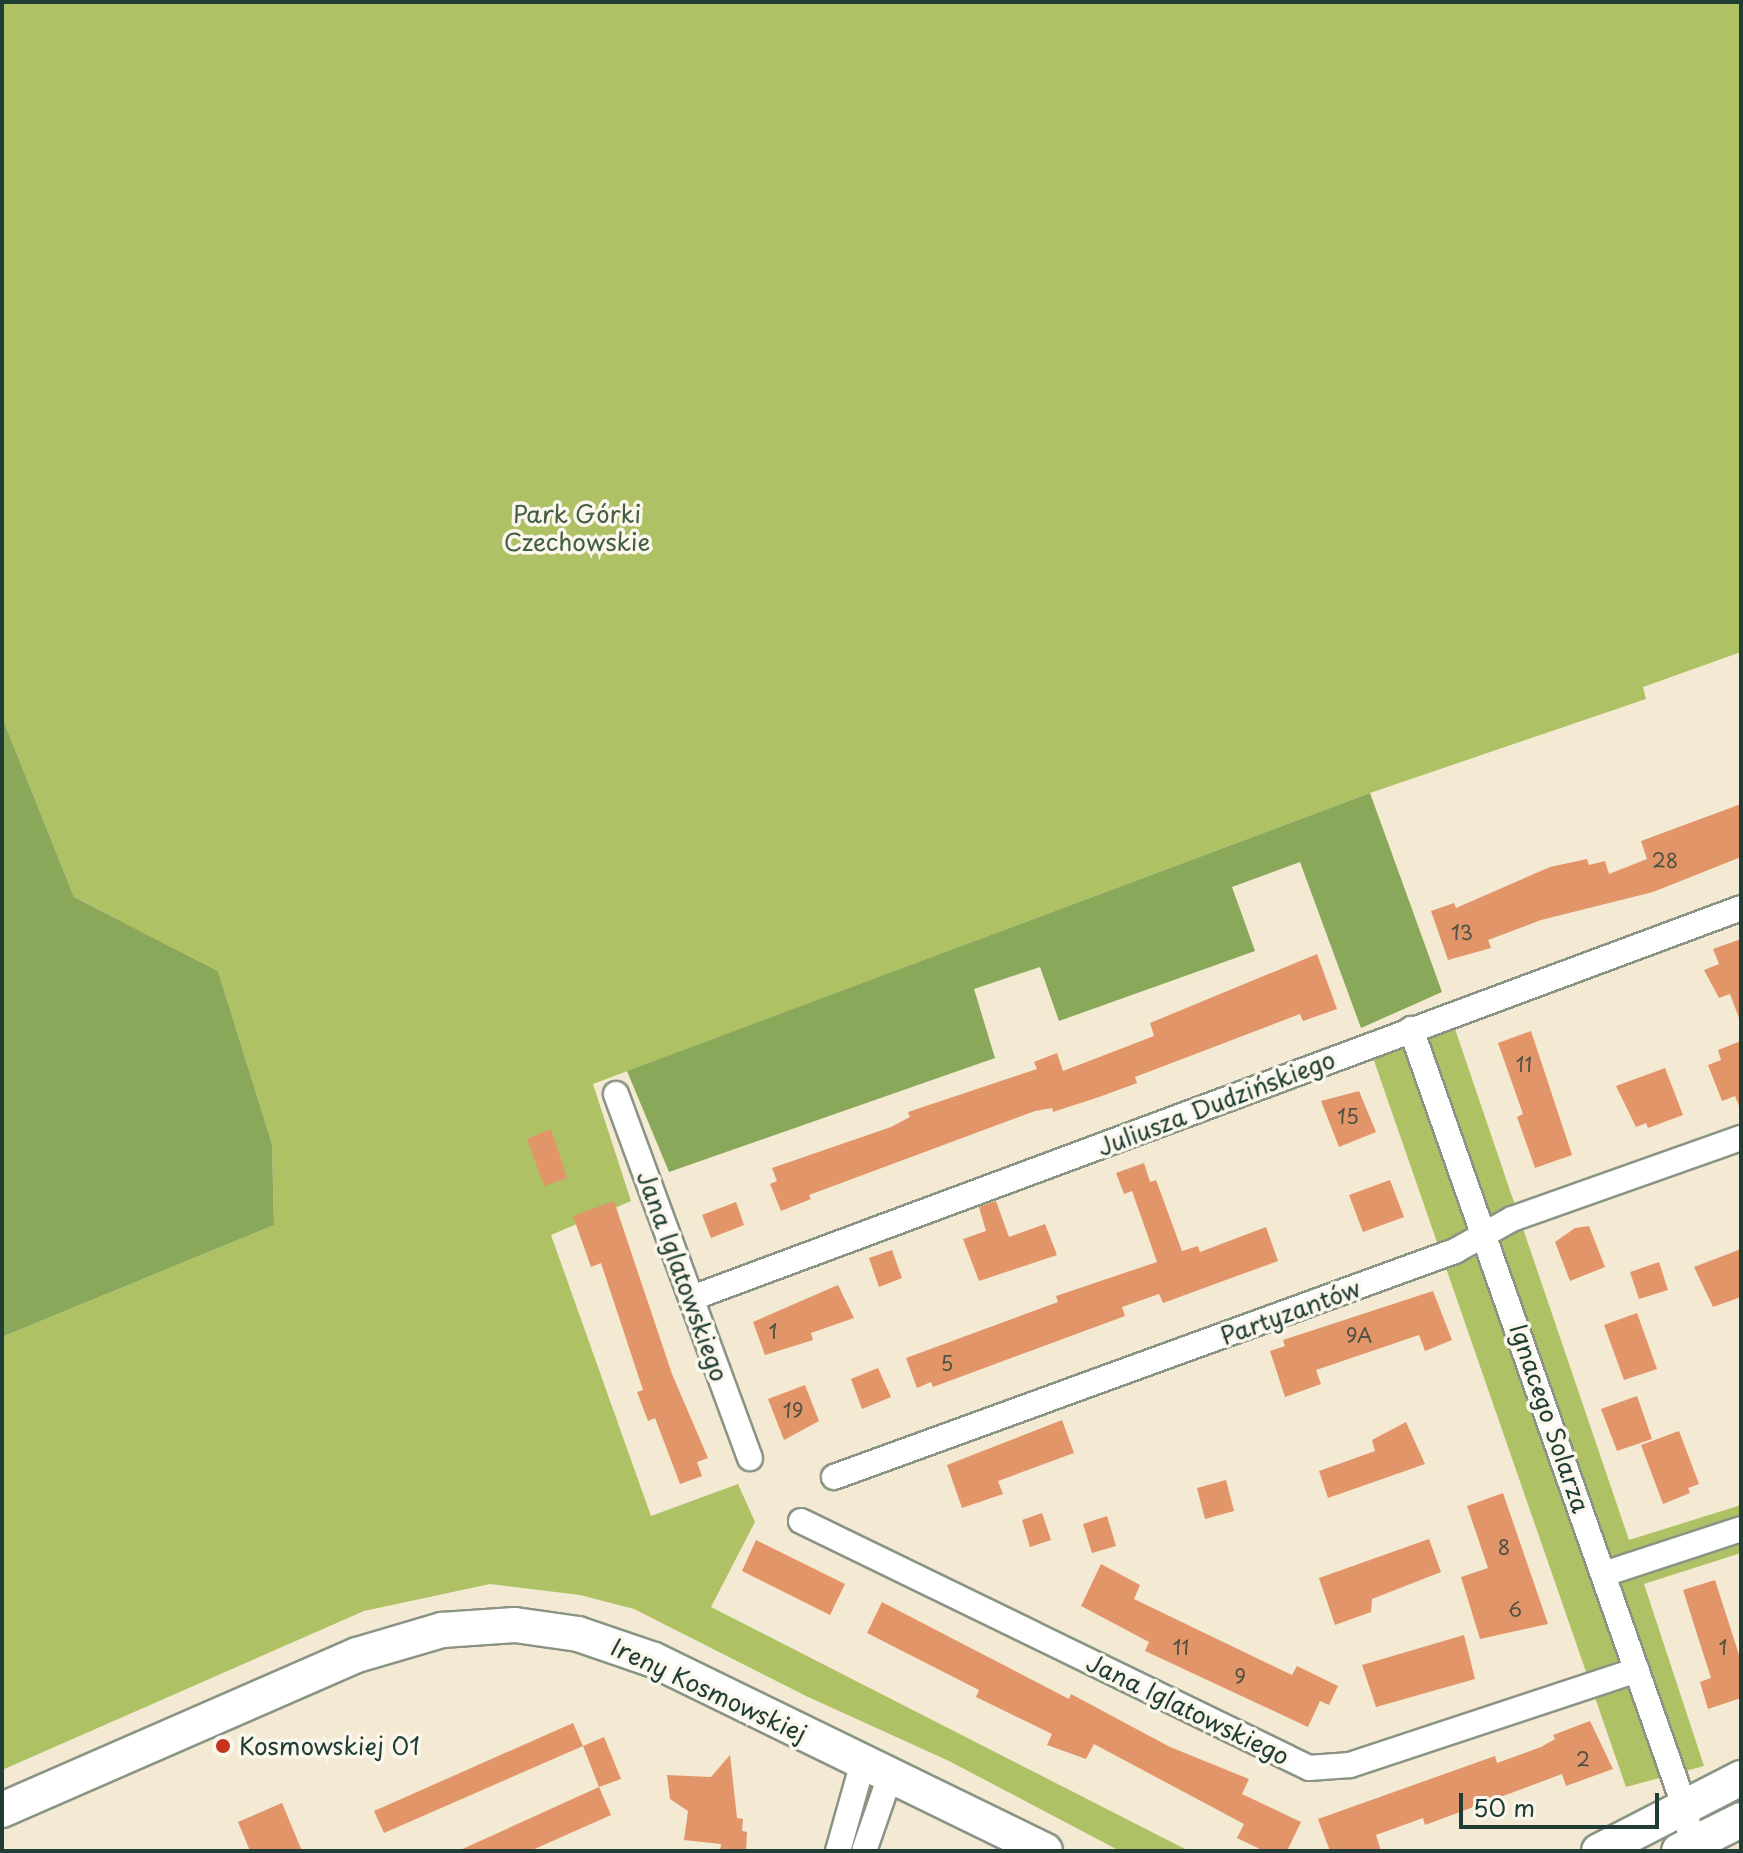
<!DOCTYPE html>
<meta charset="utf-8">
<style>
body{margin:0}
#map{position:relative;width:1743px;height:1853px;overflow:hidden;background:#f4ead3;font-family:"Playpen Sans",sans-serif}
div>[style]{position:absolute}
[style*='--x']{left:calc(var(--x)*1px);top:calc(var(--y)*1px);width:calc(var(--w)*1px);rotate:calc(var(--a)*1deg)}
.green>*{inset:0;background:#aec265}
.forest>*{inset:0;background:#8aa85a}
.building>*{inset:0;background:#e29569}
.roads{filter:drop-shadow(2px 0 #8a9484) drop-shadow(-2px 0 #8a9484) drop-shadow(0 2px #8a9484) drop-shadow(0 -2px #8a9484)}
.street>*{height:24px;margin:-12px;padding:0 12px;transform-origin:12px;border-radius:12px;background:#fff}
.secondary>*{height:34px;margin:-17px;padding:0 17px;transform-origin:17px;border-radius:17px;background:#fff}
.dots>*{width:22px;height:22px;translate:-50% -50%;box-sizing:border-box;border:4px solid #fbf7ec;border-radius:50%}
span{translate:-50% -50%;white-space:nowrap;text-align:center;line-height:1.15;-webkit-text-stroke:7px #fbf7ec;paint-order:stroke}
.number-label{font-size:20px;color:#505341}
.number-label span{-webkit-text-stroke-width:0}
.park-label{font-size:24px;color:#435e40}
.street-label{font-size:24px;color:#1f3d34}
.poi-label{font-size:24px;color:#1f3d34}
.left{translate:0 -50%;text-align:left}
.frame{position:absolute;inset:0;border:4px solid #1f3d34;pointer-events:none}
.scale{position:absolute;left:1459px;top:1793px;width:200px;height:36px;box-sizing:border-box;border:4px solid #1f3d34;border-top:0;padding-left:10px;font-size:24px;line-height:28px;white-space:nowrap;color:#1f3d34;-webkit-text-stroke:6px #fbf7ec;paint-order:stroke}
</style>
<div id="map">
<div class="green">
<div style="clip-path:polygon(2px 2px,1741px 2px,1741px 652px,1643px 687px,1646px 699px,1370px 793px,593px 1084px,631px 1201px,551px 1235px,651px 1516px,738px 1484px,755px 1522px,711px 1607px,1189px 1851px,1120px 1851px,949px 1761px,806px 1696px,634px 1609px,580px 1595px,490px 1584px,364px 1611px,2px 1770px,2px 1337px,274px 1225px,272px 1144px,218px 971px,74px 897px,2px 717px)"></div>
<div style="clip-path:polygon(1453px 1023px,1629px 1540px,1741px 1505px,1741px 1553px,1644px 1584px,1704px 1766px,1626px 1787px,1371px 1052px)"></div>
</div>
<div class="forest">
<div style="clip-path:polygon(2px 717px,74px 897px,218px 971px,272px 1144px,274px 1225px,2px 1337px)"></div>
<div style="clip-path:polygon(1370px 793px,1442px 992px,1361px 1028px,1300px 862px,1232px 887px,1255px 951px,1059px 1021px,1040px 967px,974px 989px,995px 1058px,669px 1172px,627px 1071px)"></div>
</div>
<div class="building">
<div style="clip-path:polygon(1741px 804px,1741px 857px,1653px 892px,1541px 920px,1488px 940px,1491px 948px,1448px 960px,1431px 911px,1454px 903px,1456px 908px,1550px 867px,1587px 859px,1589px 865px,1605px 861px,1609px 874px,1647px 859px,1641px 841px)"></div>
<div style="clip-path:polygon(1741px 939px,1741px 1018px,1739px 1018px,1730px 994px,1719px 998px,1704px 970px,1719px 964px,1713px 949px)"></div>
<div style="clip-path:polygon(1317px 954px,1337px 1009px,1303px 1021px,1300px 1014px,1135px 1077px,1137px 1083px,1102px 1096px,1053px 1112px,1052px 1108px,1035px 1111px,809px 1195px,811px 1199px,781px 1211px,770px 1184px,777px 1181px,772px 1168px,891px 1127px,910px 1117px,908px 1112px,1037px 1069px,1034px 1062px,1057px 1053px,1063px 1071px,1154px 1036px,1150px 1023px)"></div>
<div style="clip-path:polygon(1531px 1031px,1572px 1155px,1535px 1168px,1517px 1117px,1523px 1114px,1498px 1043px)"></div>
<div style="clip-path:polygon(1741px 1041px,1741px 1106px,1739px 1106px,1735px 1096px,1722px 1101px,1708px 1065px,1721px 1060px,1718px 1050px)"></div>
<div style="clip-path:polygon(1665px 1068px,1683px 1115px,1648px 1128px,1646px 1123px,1636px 1127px,1616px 1086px)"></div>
<div style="clip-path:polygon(1359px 1091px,1376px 1132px,1339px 1147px,1321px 1101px)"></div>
<div style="clip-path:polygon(551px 1129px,567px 1178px,544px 1186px,527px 1139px)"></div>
<div style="clip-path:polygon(1144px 1163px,1150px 1182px,1156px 1180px,1182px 1251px,1198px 1246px,1200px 1252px,1266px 1227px,1278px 1261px,1163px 1303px,1159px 1294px,1122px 1307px,1125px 1316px,933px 1387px,931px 1382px,917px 1388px,906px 1358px,1058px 1302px,1056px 1296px,1157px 1262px,1132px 1191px,1124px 1194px,1116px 1173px)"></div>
<div style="clip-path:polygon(1390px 1180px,1404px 1217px,1363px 1232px,1349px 1195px)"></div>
<div style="clip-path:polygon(614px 1201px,672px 1374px,708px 1458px,697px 1462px,702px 1476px,680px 1484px,655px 1418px,648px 1421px,637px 1392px,643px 1390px,601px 1263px,591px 1267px,573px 1216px)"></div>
<div style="clip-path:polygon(996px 1201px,1009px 1237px,1045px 1224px,1057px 1255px,979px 1281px,963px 1239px,986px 1231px,979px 1207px)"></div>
<div style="clip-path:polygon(736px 1202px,744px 1225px,711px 1238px,702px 1215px)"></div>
<div style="clip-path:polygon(1589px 1226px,1605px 1267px,1570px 1281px,1555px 1242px,1575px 1228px)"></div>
<div style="clip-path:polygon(1741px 1249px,1741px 1297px,1713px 1307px,1694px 1267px)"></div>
<div style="clip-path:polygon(892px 1250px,902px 1278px,879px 1287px,869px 1258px)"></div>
<div style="clip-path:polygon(1659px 1262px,1668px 1290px,1639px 1299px,1630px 1272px)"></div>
<div style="clip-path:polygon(838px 1285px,854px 1318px,811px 1333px,813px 1340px,765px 1355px,753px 1322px)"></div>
<div style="clip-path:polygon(1433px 1291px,1452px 1340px,1425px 1351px,1419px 1335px,1316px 1370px,1321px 1384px,1285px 1397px,1270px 1351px,1285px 1346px,1283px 1340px)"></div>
<div style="clip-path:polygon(1637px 1313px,1657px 1369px,1624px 1380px,1604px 1325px)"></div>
<div style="clip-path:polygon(878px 1368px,891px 1397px,862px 1409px,851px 1379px)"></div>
<div style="clip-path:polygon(805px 1385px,819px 1421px,784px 1440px,768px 1399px)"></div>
<div style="clip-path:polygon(1637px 1396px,1652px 1439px,1617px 1451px,1601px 1409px)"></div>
<div style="clip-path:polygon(1062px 1420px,1074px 1453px,998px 1481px,1003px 1494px,962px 1508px,947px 1465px)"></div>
<div style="clip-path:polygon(1406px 1422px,1425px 1464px,1328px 1498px,1319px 1471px,1375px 1451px,1372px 1440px)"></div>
<div style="clip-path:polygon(1679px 1431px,1699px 1484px,1688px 1488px,1690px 1493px,1663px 1504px,1641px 1445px)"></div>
<div style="clip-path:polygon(1226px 1480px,1234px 1511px,1205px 1519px,1197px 1488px)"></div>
<div style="clip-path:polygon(1503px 1493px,1548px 1624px,1480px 1639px,1461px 1577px,1488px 1568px,1467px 1506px)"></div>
<div style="clip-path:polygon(1042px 1513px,1051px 1540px,1030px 1547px,1022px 1520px)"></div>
<div style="clip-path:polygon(1107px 1516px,1116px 1546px,1092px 1553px,1083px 1524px)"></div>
<div style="clip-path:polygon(1429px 1539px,1441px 1572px,1372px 1599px,1371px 1612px,1335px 1625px,1319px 1578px)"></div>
<div style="clip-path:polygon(756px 1540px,845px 1584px,830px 1615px,742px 1571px)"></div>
<div style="clip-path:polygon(1101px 1564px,1140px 1585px,1134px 1599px,1292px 1675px,1297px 1666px,1338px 1686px,1329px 1705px,1320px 1701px,1308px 1727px,1145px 1651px,1149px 1642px,1081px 1606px)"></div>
<div style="clip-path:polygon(1715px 1580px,1741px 1661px,1741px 1698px,1708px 1709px,1700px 1682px,1711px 1678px,1683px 1590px)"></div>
<div style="clip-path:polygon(882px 1602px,1069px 1699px,1071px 1694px,1170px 1747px,1249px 1779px,1242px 1794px,1301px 1822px,1287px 1851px,1264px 1851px,1237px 1838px,1244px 1824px,1094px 1744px,1086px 1759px,1047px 1745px,1052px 1734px,976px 1697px,979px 1690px,867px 1633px)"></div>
<div style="clip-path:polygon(1464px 1635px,1475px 1679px,1376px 1707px,1362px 1665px)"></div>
<div style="clip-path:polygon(1590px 1721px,1613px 1769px,1566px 1786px,1562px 1774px,1425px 1825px,1423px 1818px,1376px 1835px,1381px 1851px,1330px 1851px,1318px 1819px,1495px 1756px,1497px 1763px,1541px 1747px,1555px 1739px,1553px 1735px)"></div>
<div style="clip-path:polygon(573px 1723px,583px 1746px,384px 1833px,374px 1811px)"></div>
<div style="clip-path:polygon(604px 1737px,621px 1779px,599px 1787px,583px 1746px)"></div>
<div style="clip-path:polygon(730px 1755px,737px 1818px,743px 1819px,742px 1831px,747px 1832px,746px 1851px,720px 1851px,721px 1844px,684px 1840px,688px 1811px,670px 1799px,667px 1775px,711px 1777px)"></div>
<div style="clip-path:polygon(599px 1787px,611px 1815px,530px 1851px,458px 1851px)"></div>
<div style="clip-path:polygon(282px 1803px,302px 1851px,250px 1851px,238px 1822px)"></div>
</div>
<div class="roads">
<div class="street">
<div style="--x:1411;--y:1029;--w:826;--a:70.62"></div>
<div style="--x:1685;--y:1808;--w:44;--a:79.5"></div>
<div style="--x:616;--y:1094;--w:388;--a:69.8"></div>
<div style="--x:692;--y:1298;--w:1119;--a:-20.39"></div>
<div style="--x:834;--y:1477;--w:661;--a:-20"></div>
<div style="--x:1455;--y:1251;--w:65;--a:-29.3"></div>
<div style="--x:1512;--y:1219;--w:243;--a:-19.5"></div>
<div style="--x:801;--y:1521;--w:565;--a:25.93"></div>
<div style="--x:1309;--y:1768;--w:41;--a:-4.2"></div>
<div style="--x:1350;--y:1765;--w:302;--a:-18.3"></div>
<div style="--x:1604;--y:1574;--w:144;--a:-18.2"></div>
<div style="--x:838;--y:1851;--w:92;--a:-74.3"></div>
<div style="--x:864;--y:1851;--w:79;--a:-70.9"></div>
</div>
<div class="secondary">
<div style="--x:2;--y:1810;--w:387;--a:-23.6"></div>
<div style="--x:357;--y:1655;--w:89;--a:-16.4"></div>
<div style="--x:442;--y:1630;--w:73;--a:-3.9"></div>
<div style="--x:515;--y:1625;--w:64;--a:8.1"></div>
<div style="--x:578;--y:1634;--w:80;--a:18.9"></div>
<div style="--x:654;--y:1660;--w:435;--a:26"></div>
<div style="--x:1599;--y:1851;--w:160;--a:-27.2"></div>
<div style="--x:1679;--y:1851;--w:69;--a:-26.6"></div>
</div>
</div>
<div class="dots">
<div style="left:223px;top:1746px;background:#c8321e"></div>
</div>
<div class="number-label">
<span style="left:1665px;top:860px">28</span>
<span style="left:1462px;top:932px">13</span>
<span style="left:1524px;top:1064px">11</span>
<span style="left:1348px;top:1116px">15</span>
<span style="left:773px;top:1331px">1</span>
<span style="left:1359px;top:1335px">9A</span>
<span style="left:947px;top:1363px">5</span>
<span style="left:793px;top:1410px">19</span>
<span style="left:1504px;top:1547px">8</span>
<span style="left:1515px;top:1609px">6</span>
<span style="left:1181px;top:1647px">11</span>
<span style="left:1723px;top:1647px">1</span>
<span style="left:1240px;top:1676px">9</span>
<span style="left:1583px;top:1759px">2</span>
</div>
<div class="park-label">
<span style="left:577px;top:528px">Park Górki<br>Czechowskie</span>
</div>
<div class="street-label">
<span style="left:1216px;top:1103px;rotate:-21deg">Juliusza Dudzińskiego</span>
<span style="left:683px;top:1276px;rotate:70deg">Jana Iglatowskiego</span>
<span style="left:1290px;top:1312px;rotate:-20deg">Partyzantów</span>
<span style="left:1550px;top:1418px;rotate:71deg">Ignacego Solarza</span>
<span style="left:709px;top:1690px;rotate:25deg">Ireny Kosmowskiej</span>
<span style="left:1188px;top:1709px;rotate:26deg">Jana Iglatowskiego</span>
</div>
<div class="poi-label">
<span class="left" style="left:239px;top:1746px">Kosmowskiej 01</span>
</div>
<div class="frame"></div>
<div class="scale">50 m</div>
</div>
